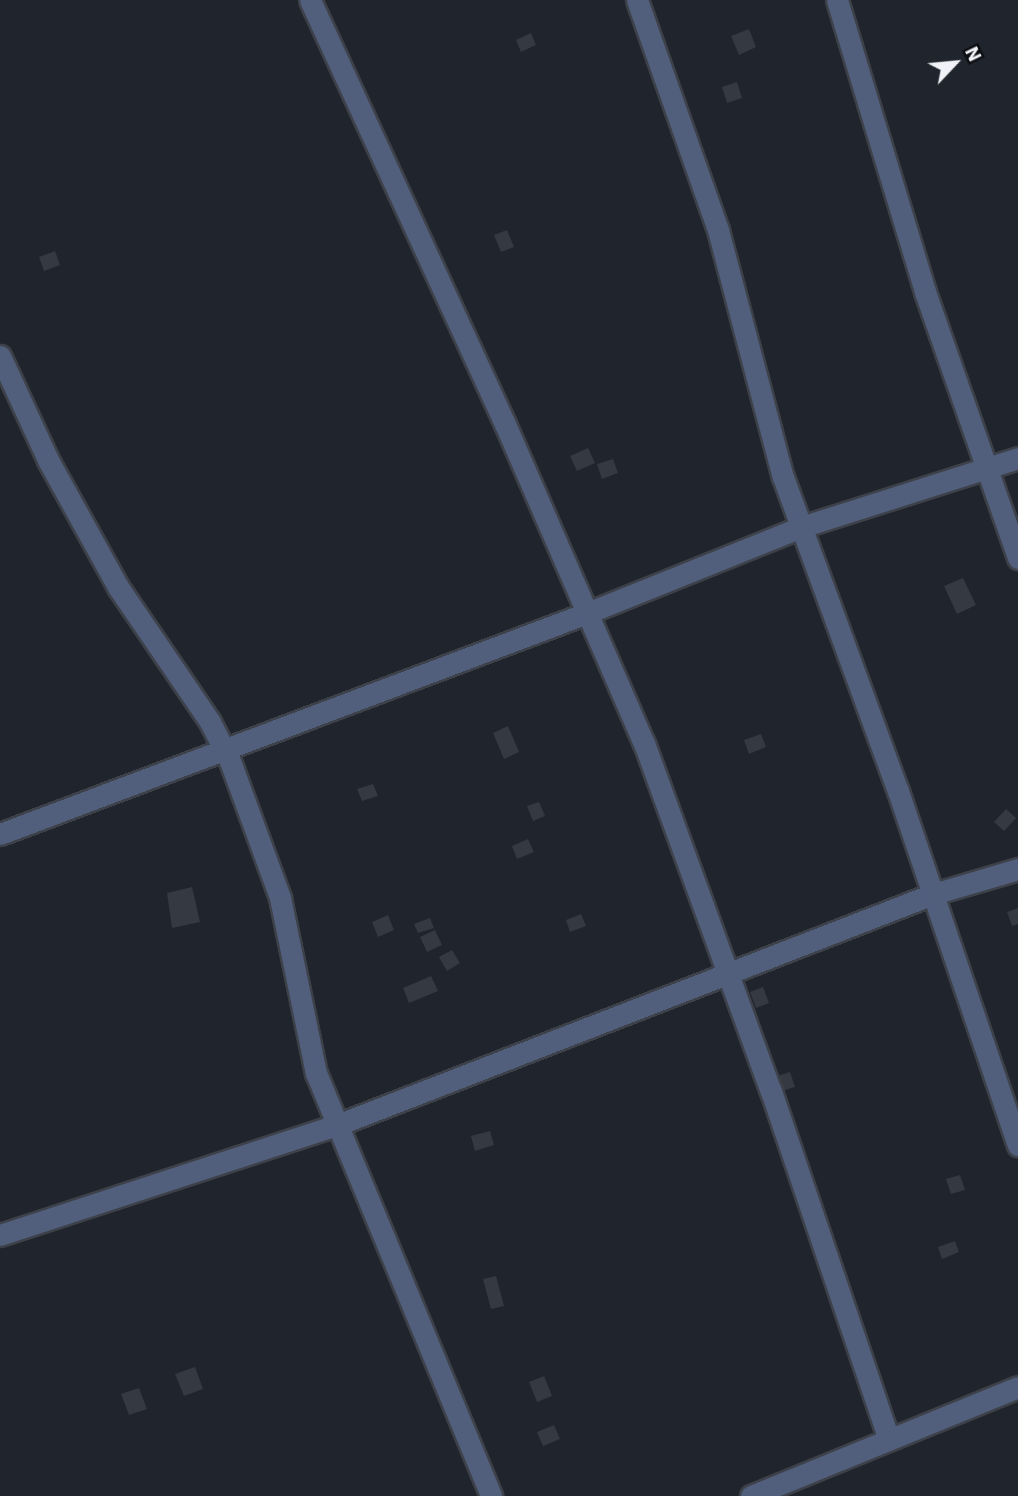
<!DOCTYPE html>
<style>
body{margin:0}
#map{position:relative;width:1018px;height:1496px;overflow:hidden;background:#20242c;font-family:"IBM Plex Sans",sans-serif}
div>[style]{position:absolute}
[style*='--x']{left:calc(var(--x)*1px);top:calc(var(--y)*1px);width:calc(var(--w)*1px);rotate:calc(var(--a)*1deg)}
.building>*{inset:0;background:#353942}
.roads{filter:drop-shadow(2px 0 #3d4149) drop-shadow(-2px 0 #3d4149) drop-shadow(0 2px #3d4149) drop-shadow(0 -2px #3d4149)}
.minor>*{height:21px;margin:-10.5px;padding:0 10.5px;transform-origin:10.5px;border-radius:10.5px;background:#515e7c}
span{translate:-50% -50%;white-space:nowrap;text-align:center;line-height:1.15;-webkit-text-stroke:6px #0b0d11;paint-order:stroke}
.north{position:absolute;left:920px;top:28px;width:70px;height:70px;-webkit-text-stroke:5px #0b0d11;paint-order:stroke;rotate:64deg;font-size:19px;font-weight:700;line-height:28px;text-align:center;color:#f0f2f8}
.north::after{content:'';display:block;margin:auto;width:24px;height:32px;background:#f0f2f8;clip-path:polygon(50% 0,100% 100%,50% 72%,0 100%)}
</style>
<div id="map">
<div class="building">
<div style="clip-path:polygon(749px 29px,756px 47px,739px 55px,731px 36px)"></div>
<div style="clip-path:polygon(531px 33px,536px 45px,521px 52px,516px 40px)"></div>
<div style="clip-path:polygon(737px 82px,742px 98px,727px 103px,722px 87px)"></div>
<div style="clip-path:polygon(507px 230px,514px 247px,501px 252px,494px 235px)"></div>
<div style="clip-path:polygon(55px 251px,60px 265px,44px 271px,39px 257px)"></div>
<div style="clip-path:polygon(588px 448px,595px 463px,577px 471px,570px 456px)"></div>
<div style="clip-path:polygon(613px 459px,618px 473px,602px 479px,597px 464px)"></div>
<div style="clip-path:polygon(963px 578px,976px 605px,957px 614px,944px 586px)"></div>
<div style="clip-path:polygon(508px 726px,519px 752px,504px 759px,493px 733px)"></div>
<div style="clip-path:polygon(761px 734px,766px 747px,749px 754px,744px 740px)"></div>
<div style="clip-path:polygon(373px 784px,378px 796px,362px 801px,357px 789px)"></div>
<div style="clip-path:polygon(539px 802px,545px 816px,533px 821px,527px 806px)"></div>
<div style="clip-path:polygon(1006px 809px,1016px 818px,1004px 831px,994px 822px)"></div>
<div style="clip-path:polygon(528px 839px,534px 852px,517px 859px,512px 846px)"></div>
<div style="clip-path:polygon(192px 887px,200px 922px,172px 928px,167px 893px)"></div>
<div style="clip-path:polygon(1018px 908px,1018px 924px,1012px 926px,1007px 912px)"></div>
<div style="clip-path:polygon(581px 914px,586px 926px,570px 932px,566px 920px)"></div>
<div style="clip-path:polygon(388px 915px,394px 930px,378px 937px,372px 922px)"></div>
<div style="clip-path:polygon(430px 918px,434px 928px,418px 933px,414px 924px)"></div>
<div style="clip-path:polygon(435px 930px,442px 945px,427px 952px,420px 937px)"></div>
<div style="clip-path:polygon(452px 950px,460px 963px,447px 971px,439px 957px)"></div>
<div style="clip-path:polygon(431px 976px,438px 991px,409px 1003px,403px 988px)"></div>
<div style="clip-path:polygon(763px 987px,769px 1003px,756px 1008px,750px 992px)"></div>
<div style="clip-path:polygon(790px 1072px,795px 1087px,782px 1091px,777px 1076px)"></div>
<div style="clip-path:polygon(490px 1131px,494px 1145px,475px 1151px,471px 1136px)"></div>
<div style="clip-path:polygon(960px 1175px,965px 1190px,951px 1194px,946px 1179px)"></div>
<div style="clip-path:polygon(955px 1241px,959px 1252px,942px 1259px,938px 1247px)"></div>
<div style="clip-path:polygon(496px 1276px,504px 1306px,491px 1309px,483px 1279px)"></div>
<div style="clip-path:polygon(195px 1367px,203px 1389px,184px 1396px,175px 1374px)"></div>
<div style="clip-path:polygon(544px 1376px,552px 1396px,537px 1402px,529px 1382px)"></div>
<div style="clip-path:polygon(139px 1388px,147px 1409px,129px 1415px,121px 1394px)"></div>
<div style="clip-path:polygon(554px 1425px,560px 1439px,543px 1446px,537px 1432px)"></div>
</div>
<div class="roads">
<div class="minor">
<div style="--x:310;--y:0;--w:467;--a:65.3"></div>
<div style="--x:505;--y:424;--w:348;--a:66.5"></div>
<div style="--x:644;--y:743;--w:370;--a:70"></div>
<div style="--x:771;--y:1091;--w:367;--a:71.3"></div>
<div style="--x:637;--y:0;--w:244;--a:70.6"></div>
<div style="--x:718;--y:230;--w:255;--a:75.3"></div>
<div style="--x:783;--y:477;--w:334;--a:69.9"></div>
<div style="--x:898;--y:791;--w:374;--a:71.3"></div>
<div style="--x:837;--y:0;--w:305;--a:73.2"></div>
<div style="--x:925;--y:292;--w:282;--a:70.7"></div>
<div style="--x:0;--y:356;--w:115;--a:65.2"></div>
<div style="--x:48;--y:460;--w:145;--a:61.1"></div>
<div style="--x:118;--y:587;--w:163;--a:55.7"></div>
<div style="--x:210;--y:722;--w:44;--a:62.9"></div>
<div style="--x:230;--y:761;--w:146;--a:69.9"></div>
<div style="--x:280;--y:898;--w:179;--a:78.4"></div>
<div style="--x:316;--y:1073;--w:458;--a:67.5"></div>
<div style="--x:0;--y:834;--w:627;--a:-20.63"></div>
<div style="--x:587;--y:613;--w:231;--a:-21.9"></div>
<div style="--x:801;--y:527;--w:228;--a:-17.6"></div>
<div style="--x:0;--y:1235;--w:354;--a:-18.1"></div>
<div style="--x:337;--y:1125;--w:639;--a:-21.19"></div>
<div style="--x:933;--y:894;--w:89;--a:-16.4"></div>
<div style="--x:751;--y:1496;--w:288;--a:-22.2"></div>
</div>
</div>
<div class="north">N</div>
</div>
